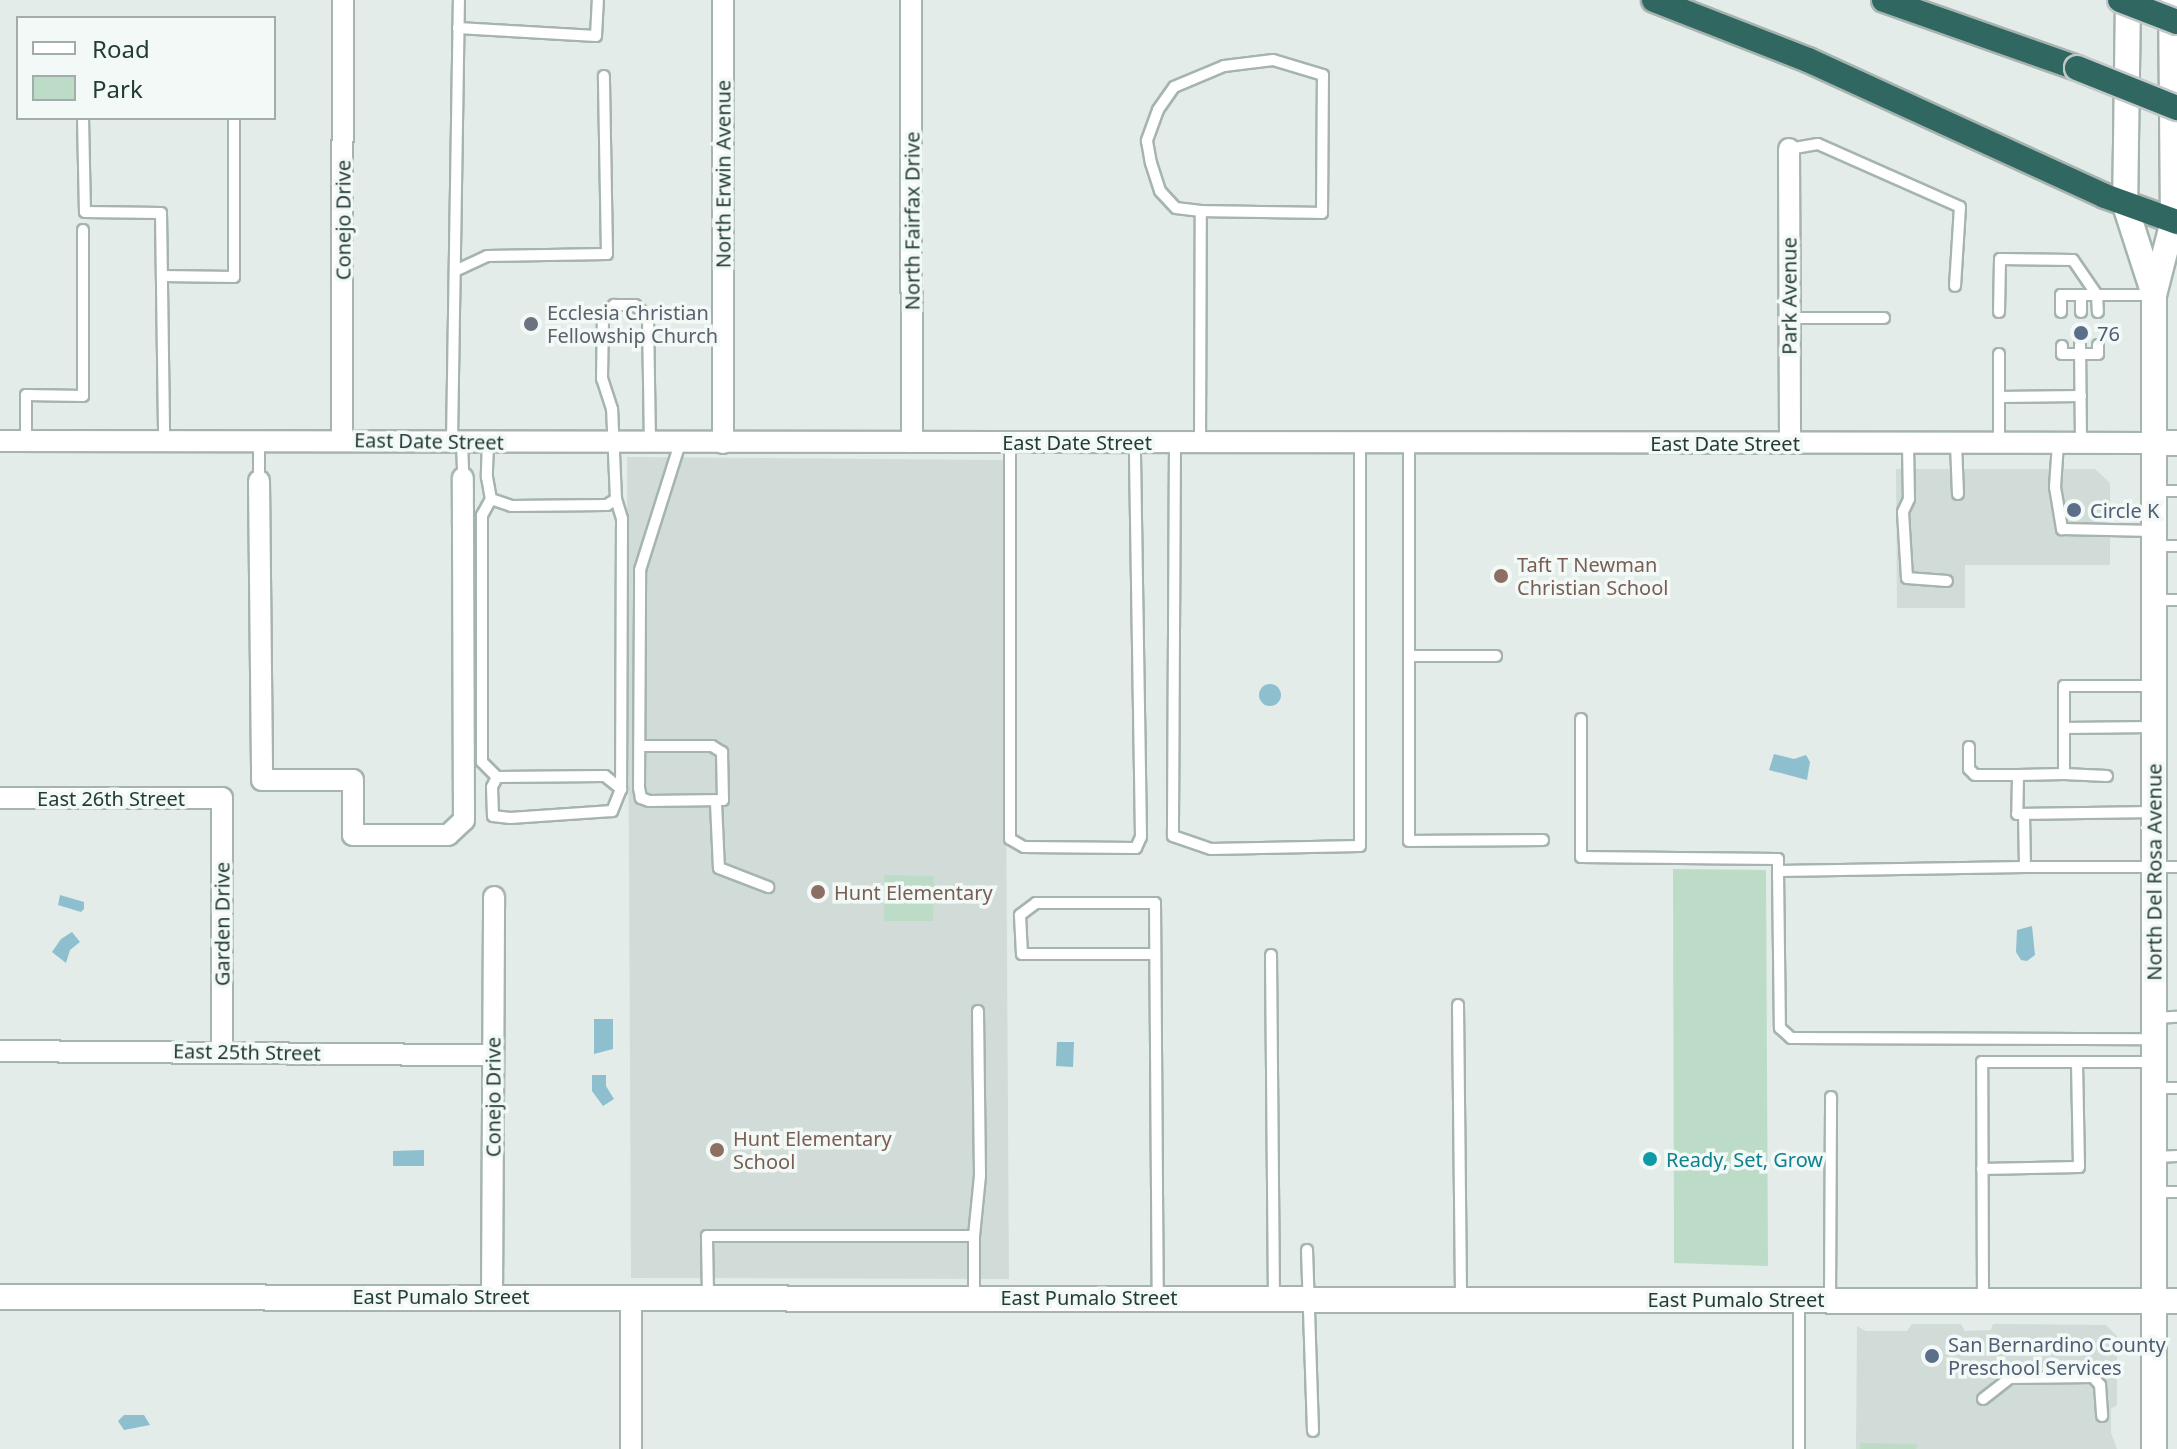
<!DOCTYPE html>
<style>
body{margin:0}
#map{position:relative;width:2177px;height:1449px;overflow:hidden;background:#e3ece9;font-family:"Noto Sans",sans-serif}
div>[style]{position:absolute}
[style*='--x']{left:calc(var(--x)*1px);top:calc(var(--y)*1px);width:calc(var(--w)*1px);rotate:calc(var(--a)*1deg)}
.built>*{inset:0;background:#d1dcd8}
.green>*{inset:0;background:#bddcc8}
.water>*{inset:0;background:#8ebfce}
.round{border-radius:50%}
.roads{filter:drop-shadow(2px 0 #a6b4b0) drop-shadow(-2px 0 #a6b4b0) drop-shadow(0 2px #a6b4b0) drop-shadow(0 -2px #a6b4b0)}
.service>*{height:10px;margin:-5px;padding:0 5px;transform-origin:5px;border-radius:5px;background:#fff}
.minor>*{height:20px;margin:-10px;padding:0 10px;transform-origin:10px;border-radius:10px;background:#fff}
.tertiary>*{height:24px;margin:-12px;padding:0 12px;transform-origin:12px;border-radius:12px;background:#fff}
.secondary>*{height:24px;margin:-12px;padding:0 12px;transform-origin:12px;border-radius:12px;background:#fff}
.motorway>*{height:24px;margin:-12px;padding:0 12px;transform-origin:12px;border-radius:12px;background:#316761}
.bridges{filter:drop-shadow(2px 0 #c1c8c7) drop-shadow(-2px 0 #c1c8c7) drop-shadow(0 2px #c1c8c7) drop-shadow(0 -2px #c1c8c7)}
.motorway-bridge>*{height:24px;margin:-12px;padding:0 12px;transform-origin:12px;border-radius:12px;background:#316761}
.dots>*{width:22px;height:22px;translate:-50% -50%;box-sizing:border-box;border:4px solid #f3f9f6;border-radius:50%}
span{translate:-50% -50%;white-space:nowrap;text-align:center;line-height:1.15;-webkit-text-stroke:7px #f3f9f6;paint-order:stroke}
.street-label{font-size:20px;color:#233c38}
.worship-label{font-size:20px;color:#5b616d}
.left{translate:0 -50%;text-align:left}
.service-label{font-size:20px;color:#4e5e75}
.education-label{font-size:20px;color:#785e54}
.culture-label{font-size:20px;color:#0d838f}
.legend{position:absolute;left:16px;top:16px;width:260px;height:104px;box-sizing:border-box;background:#f3f9f6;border:2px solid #a0adaa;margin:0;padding:10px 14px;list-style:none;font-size:24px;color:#233c38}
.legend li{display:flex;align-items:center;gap:16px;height:40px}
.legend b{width:40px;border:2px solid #a0adaa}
</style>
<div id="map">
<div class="built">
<div style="clip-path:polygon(627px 457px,1004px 460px,1009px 1279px,631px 1278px)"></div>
<div style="clip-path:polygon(1896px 469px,2095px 469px,2110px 483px,2110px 565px,1965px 565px,1965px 608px,1897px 608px)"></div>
<div style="clip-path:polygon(1912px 1324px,1961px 1324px,1965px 1331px,1991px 1330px,1993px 1324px,2106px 1325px,2117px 1336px,2117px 1405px,2111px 1409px,2111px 1433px,2117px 1449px,1856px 1449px,1857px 1326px,1866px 1331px,1907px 1331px)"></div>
</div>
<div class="green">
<div style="clip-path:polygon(1673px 869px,1766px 870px,1768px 1266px,1674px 1263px)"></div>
<div style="clip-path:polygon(884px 875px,934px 876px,933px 921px,884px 921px)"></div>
<div style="clip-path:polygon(1860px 1443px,1917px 1444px,1916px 1449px,1860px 1449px)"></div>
</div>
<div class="water">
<div class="round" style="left:1259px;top:684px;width:22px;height:22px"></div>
<div style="clip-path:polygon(1774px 754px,1794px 759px,1806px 755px,1810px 762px,1807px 780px,1769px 770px)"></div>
<div style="clip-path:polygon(60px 895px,84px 902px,84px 909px,81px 912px,58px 905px)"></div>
<div style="clip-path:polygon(2032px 926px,2035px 955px,2027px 961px,2021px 960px,2016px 952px,2017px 930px)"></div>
<div style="clip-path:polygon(72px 932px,80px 942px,70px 950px,66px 963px,52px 952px,61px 939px)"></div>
<div style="clip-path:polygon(594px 1019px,613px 1019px,613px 1049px,594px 1054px)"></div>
<div style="clip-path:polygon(1057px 1042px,1074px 1042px,1073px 1067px,1056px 1066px)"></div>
<div style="clip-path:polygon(592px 1075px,606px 1075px,606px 1086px,614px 1099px,603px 1106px,592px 1091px)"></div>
<div style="clip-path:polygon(424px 1150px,424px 1166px,393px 1166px,393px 1151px)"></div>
<div style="clip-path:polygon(124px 1415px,144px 1415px,150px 1425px,124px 1430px,118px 1421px)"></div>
</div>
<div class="roads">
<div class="service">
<div style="--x:458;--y:28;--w:138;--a:3.3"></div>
<div style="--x:596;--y:36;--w:36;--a:-87"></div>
<div style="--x:83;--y:118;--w:94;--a:88.8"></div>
<div style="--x:85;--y:212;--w:76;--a:0.8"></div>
<div style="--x:161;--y:213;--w:227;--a:89.2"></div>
<div style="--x:1789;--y:149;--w:29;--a:-10"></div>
<div style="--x:1818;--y:144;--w:155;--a:23.9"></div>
<div style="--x:1960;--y:207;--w:79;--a:93.6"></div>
<div style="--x:455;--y:271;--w:35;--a:-25"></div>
<div style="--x:487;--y:256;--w:120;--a:-1"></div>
<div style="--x:607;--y:254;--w:178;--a:-91"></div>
<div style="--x:162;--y:276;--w:72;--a:0.8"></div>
<div style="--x:234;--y:277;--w:159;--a:-90"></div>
<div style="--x:1999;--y:312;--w:53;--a:-88.9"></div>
<div style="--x:2000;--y:259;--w:73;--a:0.8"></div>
<div style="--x:2073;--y:260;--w:42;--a:55.6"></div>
<div style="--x:2097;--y:295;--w:17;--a:87"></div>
<div style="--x:2061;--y:312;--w:17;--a:-90"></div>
<div style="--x:2061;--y:295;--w:91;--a:0"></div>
<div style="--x:2081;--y:312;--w:17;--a:-90"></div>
<div style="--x:1789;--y:318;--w:95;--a:0"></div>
<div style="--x:2080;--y:345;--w:98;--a:89.4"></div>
<div style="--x:2062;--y:346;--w:8;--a:90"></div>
<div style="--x:2062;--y:354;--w:36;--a:0"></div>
<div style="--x:2098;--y:354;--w:9;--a:-90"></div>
<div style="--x:1999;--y:354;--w:90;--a:90"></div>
<div style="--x:1999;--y:397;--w:82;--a:-0.7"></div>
<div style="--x:259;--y:440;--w:41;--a:90"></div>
<div style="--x:26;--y:441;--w:46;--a:-90"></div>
<div style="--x:26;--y:395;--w:57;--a:1"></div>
<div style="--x:83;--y:396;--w:166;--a:-90"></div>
<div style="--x:452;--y:441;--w:441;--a:-89.1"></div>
<div style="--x:462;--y:441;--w:37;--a:88"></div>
<div style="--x:488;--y:441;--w:36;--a:92"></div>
<div style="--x:487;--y:477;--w:22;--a:80"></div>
<div style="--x:491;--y:499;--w:21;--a:19"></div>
<div style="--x:511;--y:506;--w:96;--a:-0.6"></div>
<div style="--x:607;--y:505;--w:11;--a:-34"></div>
<div style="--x:616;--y:499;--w:90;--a:-92.5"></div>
<div style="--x:612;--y:409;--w:32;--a:-108"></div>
<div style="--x:602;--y:379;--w:63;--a:-89.1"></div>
<div style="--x:603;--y:316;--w:16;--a:-45"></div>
<div style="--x:614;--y:305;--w:21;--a:0"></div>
<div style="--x:635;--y:305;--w:18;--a:43"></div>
<div style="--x:648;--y:317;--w:126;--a:89.1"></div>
<div style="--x:1175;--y:442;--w:394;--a:90.3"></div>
<div style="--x:1173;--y:836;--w:40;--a:18.9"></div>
<div style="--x:1211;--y:849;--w:149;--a:-1.2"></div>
<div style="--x:1360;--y:846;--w:403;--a:-90"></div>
<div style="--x:1200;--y:442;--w:231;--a:-89.8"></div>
<div style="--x:1201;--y:211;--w:121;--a:0.9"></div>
<div style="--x:1322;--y:213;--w:138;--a:-89.6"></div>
<div style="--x:1323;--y:75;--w:52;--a:-163.3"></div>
<div style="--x:1273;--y:60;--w:49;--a:173"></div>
<div style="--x:1224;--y:66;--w:54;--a:157.2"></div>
<div style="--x:1174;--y:87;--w:28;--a:125"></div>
<div style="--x:1158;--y:110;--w:33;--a:110"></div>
<div style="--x:1147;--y:141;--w:22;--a:80"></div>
<div style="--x:1151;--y:163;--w:29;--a:72"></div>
<div style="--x:1160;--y:191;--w:23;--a:47"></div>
<div style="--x:1176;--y:208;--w:25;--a:7"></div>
<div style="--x:1010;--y:443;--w:396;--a:90"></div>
<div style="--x:1010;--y:839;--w:16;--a:30"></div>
<div style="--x:1024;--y:847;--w:112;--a:0.5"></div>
<div style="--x:1136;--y:848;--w:12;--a:-66"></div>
<div style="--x:1141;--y:837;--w:395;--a:-90.9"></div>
<div style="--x:1409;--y:443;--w:398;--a:90"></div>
<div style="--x:1409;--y:841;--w:134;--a:-0.4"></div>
<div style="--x:2058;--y:443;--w:44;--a:93.9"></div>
<div style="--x:2055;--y:487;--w:43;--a:80.5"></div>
<div style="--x:2062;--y:529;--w:92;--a:1.2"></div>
<div style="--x:1908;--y:444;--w:55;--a:89"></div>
<div style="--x:1909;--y:499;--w:14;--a:115"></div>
<div style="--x:1903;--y:512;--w:66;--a:86.5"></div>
<div style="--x:1907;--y:578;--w:40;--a:4.3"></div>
<div style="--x:1956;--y:444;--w:50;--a:87.7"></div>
<div style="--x:2155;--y:491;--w:22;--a:0"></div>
<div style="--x:491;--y:499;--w:18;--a:119"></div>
<div style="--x:482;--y:515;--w:247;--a:90"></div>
<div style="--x:482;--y:762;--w:21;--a:45"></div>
<div style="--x:497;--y:777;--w:108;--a:-0.5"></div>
<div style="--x:605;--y:776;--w:21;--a:39"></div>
<div style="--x:621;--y:789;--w:24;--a:112"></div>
<div style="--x:612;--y:811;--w:102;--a:176.1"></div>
<div style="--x:510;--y:818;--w:17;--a:-173"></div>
<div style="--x:493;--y:816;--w:29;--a:-92"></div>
<div style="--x:492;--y:787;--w:11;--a:-63"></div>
<div style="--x:616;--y:499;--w:21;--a:73"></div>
<div style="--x:622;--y:519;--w:270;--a:90.2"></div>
<div style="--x:2154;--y:546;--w:23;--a:0"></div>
<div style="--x:2154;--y:600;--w:23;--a:0"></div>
<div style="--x:1409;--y:656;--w:87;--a:0"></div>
<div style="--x:2152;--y:686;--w:88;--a:180"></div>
<div style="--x:2064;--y:686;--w:88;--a:90"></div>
<div style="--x:2064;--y:774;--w:46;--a:178.8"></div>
<div style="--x:2018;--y:775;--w:39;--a:91"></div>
<div style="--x:2017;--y:814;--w:137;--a:-0.8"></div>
<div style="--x:1581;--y:719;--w:138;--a:90"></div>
<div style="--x:1581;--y:857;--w:197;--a:0.6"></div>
<div style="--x:1778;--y:859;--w:12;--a:90"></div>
<div style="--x:2064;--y:728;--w:90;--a:-0.6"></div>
<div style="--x:640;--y:746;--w:72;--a:0"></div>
<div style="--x:712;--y:746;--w:12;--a:31"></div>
<div style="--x:722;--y:752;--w:48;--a:88.8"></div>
<div style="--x:723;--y:800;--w:74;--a:179.2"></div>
<div style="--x:649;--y:801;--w:9;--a:-159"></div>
<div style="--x:641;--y:798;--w:10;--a:-101"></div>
<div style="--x:639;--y:788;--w:218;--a:-89.7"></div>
<div style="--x:640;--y:570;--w:133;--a:-72.5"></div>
<div style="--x:1969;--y:747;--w:22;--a:90"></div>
<div style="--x:1969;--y:769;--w:8;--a:45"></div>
<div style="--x:1975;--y:775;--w:43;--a:0"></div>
<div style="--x:2064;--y:774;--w:43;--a:2.7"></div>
<div style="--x:716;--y:803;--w:65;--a:87.4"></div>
<div style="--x:719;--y:868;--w:53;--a:21.2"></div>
<div style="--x:2024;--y:814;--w:53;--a:88.9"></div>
<div style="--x:2025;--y:867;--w:152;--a:0"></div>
<div style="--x:2025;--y:867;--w:247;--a:179.1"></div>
<div style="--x:1778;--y:871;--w:157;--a:89.3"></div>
<div style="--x:1780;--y:1028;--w:15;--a:42"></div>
<div style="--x:1791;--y:1038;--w:363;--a:0.2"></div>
<div style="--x:1155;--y:954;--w:133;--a:180"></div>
<div style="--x:1022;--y:954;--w:39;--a:-93"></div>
<div style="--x:1020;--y:915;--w:20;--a:-37"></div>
<div style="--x:1036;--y:903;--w:119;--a:0"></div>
<div style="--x:1155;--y:903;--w:395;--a:89.6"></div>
<div style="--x:1271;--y:955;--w:343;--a:89.5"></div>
<div style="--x:1458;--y:1005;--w:294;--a:89.4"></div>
<div style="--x:2155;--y:1018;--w:22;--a:-3"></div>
<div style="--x:2156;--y:1088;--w:21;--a:0"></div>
<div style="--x:2156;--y:1157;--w:21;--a:-3"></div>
<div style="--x:1982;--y:1169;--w:97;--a:-1.2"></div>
<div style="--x:2079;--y:1167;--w:105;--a:-91.1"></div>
<div style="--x:2156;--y:1192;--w:21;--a:0"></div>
<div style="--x:974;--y:1236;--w:60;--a:-84.3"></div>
<div style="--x:980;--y:1176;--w:165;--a:-90.7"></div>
<div style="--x:1307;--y:1250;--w:181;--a:88.1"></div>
<div style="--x:708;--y:1296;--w:60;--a:-91"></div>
<div style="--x:707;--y:1236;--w:267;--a:0"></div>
<div style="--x:974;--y:1236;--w:61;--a:90"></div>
<div style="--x:1830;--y:1300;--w:203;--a:-89.7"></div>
<div style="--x:1983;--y:1300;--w:238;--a:-90.2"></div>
<div style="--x:1982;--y:1062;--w:171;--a:0"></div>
<div style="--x:1799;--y:1302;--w:147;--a:90"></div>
<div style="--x:1983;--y:1399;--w:34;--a:-38"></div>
<div style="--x:2010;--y:1378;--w:83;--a:-0.7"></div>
<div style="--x:2093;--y:1377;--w:11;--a:49"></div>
<div style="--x:2100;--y:1385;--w:31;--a:86"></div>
</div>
<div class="minor">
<div style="--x:723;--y:0;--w:443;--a:90"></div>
<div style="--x:911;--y:0;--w:442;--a:89.9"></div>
<div style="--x:1789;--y:149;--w:294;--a:89.8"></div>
<div style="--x:342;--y:440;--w:440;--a:-89.9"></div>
<div style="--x:0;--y:441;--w:2154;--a:0.05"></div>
<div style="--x:259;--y:481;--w:299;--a:89.4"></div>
<div style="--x:262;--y:780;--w:91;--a:0"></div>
<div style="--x:353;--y:780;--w:55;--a:90"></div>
<div style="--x:353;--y:835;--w:95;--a:0"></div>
<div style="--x:448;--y:835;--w:22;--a:-43"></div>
<div style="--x:464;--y:820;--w:342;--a:-90.2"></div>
<div style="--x:0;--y:798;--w:222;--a:0"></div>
<div style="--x:222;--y:798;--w:253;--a:90"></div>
<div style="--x:0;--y:1051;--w:493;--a:0.5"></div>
<div style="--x:631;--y:1296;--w:153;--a:90"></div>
<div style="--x:492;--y:1297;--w:400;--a:-89.7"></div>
</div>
<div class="tertiary">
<div style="--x:2154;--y:443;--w:23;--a:0"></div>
<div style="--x:0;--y:1297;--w:2177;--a:0.11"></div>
</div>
<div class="secondary">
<div style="--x:2128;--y:0;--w:205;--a:90.8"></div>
<div style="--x:2125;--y:205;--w:95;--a:72.1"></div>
<div style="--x:2154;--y:1449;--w:1154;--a:-90"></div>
<div style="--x:2154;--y:295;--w:76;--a:-75.6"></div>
<div style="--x:2173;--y:221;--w:221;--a:-90.5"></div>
</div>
<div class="motorway">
<div style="--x:1654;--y:0;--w:165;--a:21.3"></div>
<div style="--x:1808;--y:60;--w:327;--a:24.6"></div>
<div style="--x:2105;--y:196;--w:77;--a:19.9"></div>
<div style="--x:1884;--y:0;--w:205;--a:19.4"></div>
</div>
</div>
<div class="bridges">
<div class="motorway-bridge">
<div style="--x:2120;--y:0;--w:61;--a:21.1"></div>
<div style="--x:2077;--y:68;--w:108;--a:21.8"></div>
</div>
</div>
<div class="dots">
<div style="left:531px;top:324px;background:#6b7280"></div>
<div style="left:2081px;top:333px;background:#5c6f8a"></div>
<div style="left:2074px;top:510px;background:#5c6f8a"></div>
<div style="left:1501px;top:576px;background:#8d6e63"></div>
<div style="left:818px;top:892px;background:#8d6e63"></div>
<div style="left:717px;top:1150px;background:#8d6e63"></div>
<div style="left:1650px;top:1159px;background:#0f9aa8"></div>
<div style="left:1932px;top:1356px;background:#5c6f8a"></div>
</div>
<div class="street-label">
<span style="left:723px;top:174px;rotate:-90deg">North Erwin Avenue</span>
<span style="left:343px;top:220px;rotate:-90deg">Conejo Drive</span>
<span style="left:912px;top:221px;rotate:-90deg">North Fairfax Drive</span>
<span style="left:1789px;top:296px;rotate:-90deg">Park Avenue</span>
<span style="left:429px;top:441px;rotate:1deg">East Date Street</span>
<span style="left:1077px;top:442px">East Date Street</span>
<span style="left:1725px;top:443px">East Date Street</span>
<span style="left:111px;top:798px">East 26th Street</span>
<span style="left:2154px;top:872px;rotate:-90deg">North Del Rosa Avenue</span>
<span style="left:222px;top:924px;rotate:-90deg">Garden Drive</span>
<span style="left:247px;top:1052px;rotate:1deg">East 25th Street</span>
<span style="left:493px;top:1097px;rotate:-90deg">Conejo Drive</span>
<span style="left:441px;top:1296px">East Pumalo Street</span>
<span style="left:1089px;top:1297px">East Pumalo Street</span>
<span style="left:1736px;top:1299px">East Pumalo Street</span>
</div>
<div class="worship-label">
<span class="left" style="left:547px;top:324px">Ecclesia Christian<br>Fellowship Church</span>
</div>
<div class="service-label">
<span class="left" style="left:2097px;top:333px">76</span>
<span class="left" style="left:2090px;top:510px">Circle K</span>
<span class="left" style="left:1948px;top:1356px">San Bernardino County<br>Preschool Services</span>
</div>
<div class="education-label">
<span class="left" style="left:1517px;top:576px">Taft T Newman<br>Christian School</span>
<span class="left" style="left:834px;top:892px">Hunt Elementary</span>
<span class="left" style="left:733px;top:1150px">Hunt Elementary<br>School</span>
</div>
<div class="culture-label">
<span class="left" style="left:1666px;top:1159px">Ready, Set, Grow</span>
</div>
<ul class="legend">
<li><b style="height:10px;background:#fff"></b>Road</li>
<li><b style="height:22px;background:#bddcc8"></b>Park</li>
</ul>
</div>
